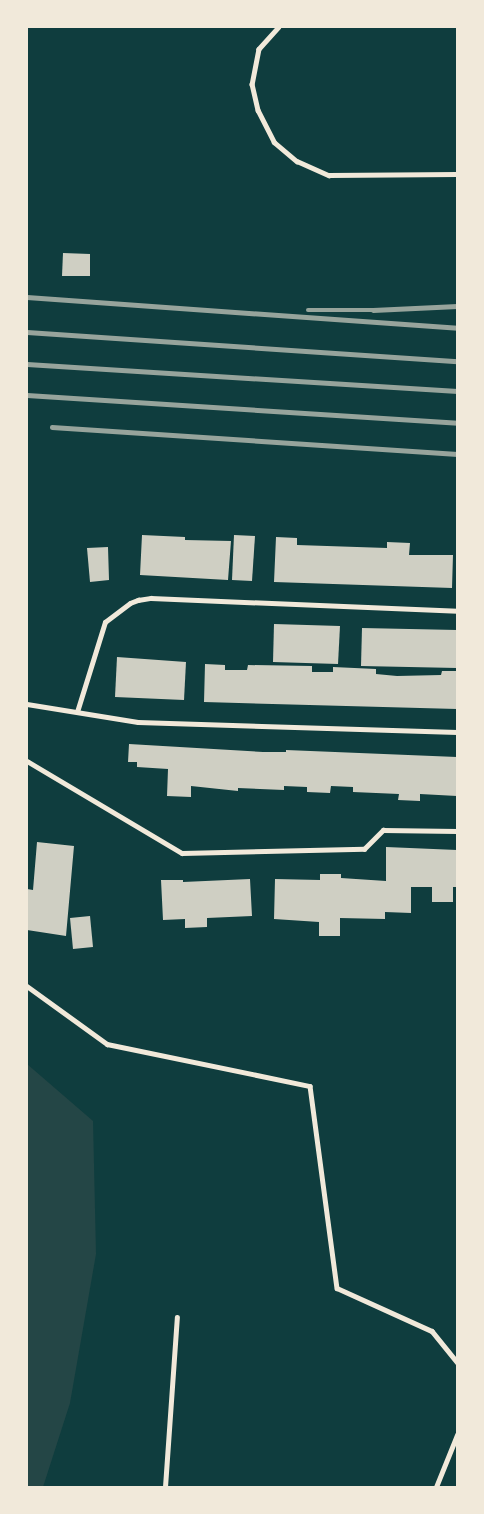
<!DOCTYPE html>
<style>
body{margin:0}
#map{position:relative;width:484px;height:1514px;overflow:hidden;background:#0f3d3e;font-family:Helvetica,sans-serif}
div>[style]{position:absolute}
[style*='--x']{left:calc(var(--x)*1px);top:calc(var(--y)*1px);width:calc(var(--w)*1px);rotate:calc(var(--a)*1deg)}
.green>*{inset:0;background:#244646}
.building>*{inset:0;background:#cfcfc3}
.service>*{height:4.5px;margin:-2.25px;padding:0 2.25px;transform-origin:2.25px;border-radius:2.25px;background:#f1e9da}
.rail>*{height:4.5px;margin:-2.25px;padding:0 2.25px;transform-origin:2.25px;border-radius:2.25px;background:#97a49c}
span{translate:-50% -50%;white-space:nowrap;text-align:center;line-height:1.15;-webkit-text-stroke:6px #f1e9da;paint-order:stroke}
.frame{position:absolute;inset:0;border:28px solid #f1e9da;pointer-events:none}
</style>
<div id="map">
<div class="green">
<div style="clip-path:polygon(27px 1064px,93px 1121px,96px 1254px,70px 1403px,43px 1487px,27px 1487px)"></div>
</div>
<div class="building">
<div style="clip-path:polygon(63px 253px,90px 254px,90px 276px,62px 276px)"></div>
<div style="clip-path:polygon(142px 535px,185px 537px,185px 540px,231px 541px,228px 580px,140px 575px)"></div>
<div style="clip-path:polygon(234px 535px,255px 536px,252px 581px,232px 580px)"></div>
<div style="clip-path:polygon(276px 537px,297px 538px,297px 545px,387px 548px,387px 542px,410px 543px,409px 555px,453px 555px,452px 588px,274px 582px)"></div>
<div style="clip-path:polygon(108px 547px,109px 580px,90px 582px,87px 548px)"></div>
<div style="clip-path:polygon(274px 624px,340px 626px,338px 664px,273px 662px)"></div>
<div style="clip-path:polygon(362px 628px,457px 630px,457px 668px,361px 666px)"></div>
<div style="clip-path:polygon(117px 657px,186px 662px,184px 700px,115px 697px)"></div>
<div style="clip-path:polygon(205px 664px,225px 665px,225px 670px,247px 670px,248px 665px,312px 666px,312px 672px,333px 672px,333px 667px,376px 669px,376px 674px,397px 676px,441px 675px,442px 671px,457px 671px,457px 709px,204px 702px)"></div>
<div style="clip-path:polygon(129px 744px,263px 752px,286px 752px,286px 750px,457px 757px,457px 796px,420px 794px,420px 801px,398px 800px,399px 794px,353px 792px,353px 787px,331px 786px,330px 793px,307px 792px,307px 787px,284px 786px,284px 790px,238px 788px,238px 791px,191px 786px,191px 797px,167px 796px,168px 769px,137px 767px,137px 762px,128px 762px)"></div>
<div style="clip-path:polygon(37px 842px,74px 846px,66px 936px,27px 930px,27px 889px,33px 890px)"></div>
<div style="clip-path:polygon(386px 847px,457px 850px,457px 887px,453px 887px,453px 902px,432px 902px,432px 887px,411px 887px,411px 913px,385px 912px,385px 919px,340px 918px,340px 936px,319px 936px,319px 922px,274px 919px,275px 879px,320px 880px,320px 874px,341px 874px,341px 878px,386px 881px)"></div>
<div style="clip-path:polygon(250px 879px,252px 916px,207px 918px,207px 927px,185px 928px,185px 919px,163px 920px,161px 880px,183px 880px,183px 882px)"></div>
<div style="clip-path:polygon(90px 916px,93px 947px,73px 949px,70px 918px)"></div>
</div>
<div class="service">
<div style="--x:279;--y:27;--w:30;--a:132"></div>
<div style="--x:259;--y:49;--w:36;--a:101"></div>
<div style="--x:252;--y:84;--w:27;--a:77"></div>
<div style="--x:258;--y:110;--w:36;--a:63"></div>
<div style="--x:274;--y:142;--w:30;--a:40"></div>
<div style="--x:297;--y:161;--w:35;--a:24"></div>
<div style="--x:329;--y:175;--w:128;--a:-0.4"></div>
<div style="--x:27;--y:704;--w:112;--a:9.2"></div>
<div style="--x:138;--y:722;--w:319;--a:1.8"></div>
<div style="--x:77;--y:712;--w:94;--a:-72.7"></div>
<div style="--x:105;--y:622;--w:31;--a:-37"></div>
<div style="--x:130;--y:603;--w:9;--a:-21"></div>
<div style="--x:138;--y:600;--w:13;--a:-9"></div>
<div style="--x:151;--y:598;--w:306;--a:2.4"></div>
<div style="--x:27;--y:761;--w:180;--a:30.7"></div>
<div style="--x:182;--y:853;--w:182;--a:-1.3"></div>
<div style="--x:364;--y:849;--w:27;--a:-45"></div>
<div style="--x:383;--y:830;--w:74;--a:0.8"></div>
<div style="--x:27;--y:986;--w:99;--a:35.9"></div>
<div style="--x:107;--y:1044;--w:207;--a:11.7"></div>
<div style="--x:310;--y:1086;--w:204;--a:82.4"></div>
<div style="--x:337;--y:1288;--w:104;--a:24.4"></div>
<div style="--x:432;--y:1331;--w:40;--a:51"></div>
<div style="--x:165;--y:1487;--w:170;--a:-86"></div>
<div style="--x:436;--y:1487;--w:56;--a:-68"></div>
</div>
<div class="rail">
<div style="--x:27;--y:297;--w:431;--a:4.1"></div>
<div style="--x:308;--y:310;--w:65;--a:0"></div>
<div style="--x:373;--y:310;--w:84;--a:-2.7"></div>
<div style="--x:27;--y:332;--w:431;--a:3.9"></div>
<div style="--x:27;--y:364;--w:431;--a:3.6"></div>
<div style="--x:27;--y:395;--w:431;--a:3.7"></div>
<div style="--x:52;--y:427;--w:406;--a:3.8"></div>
</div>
<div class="frame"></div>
</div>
